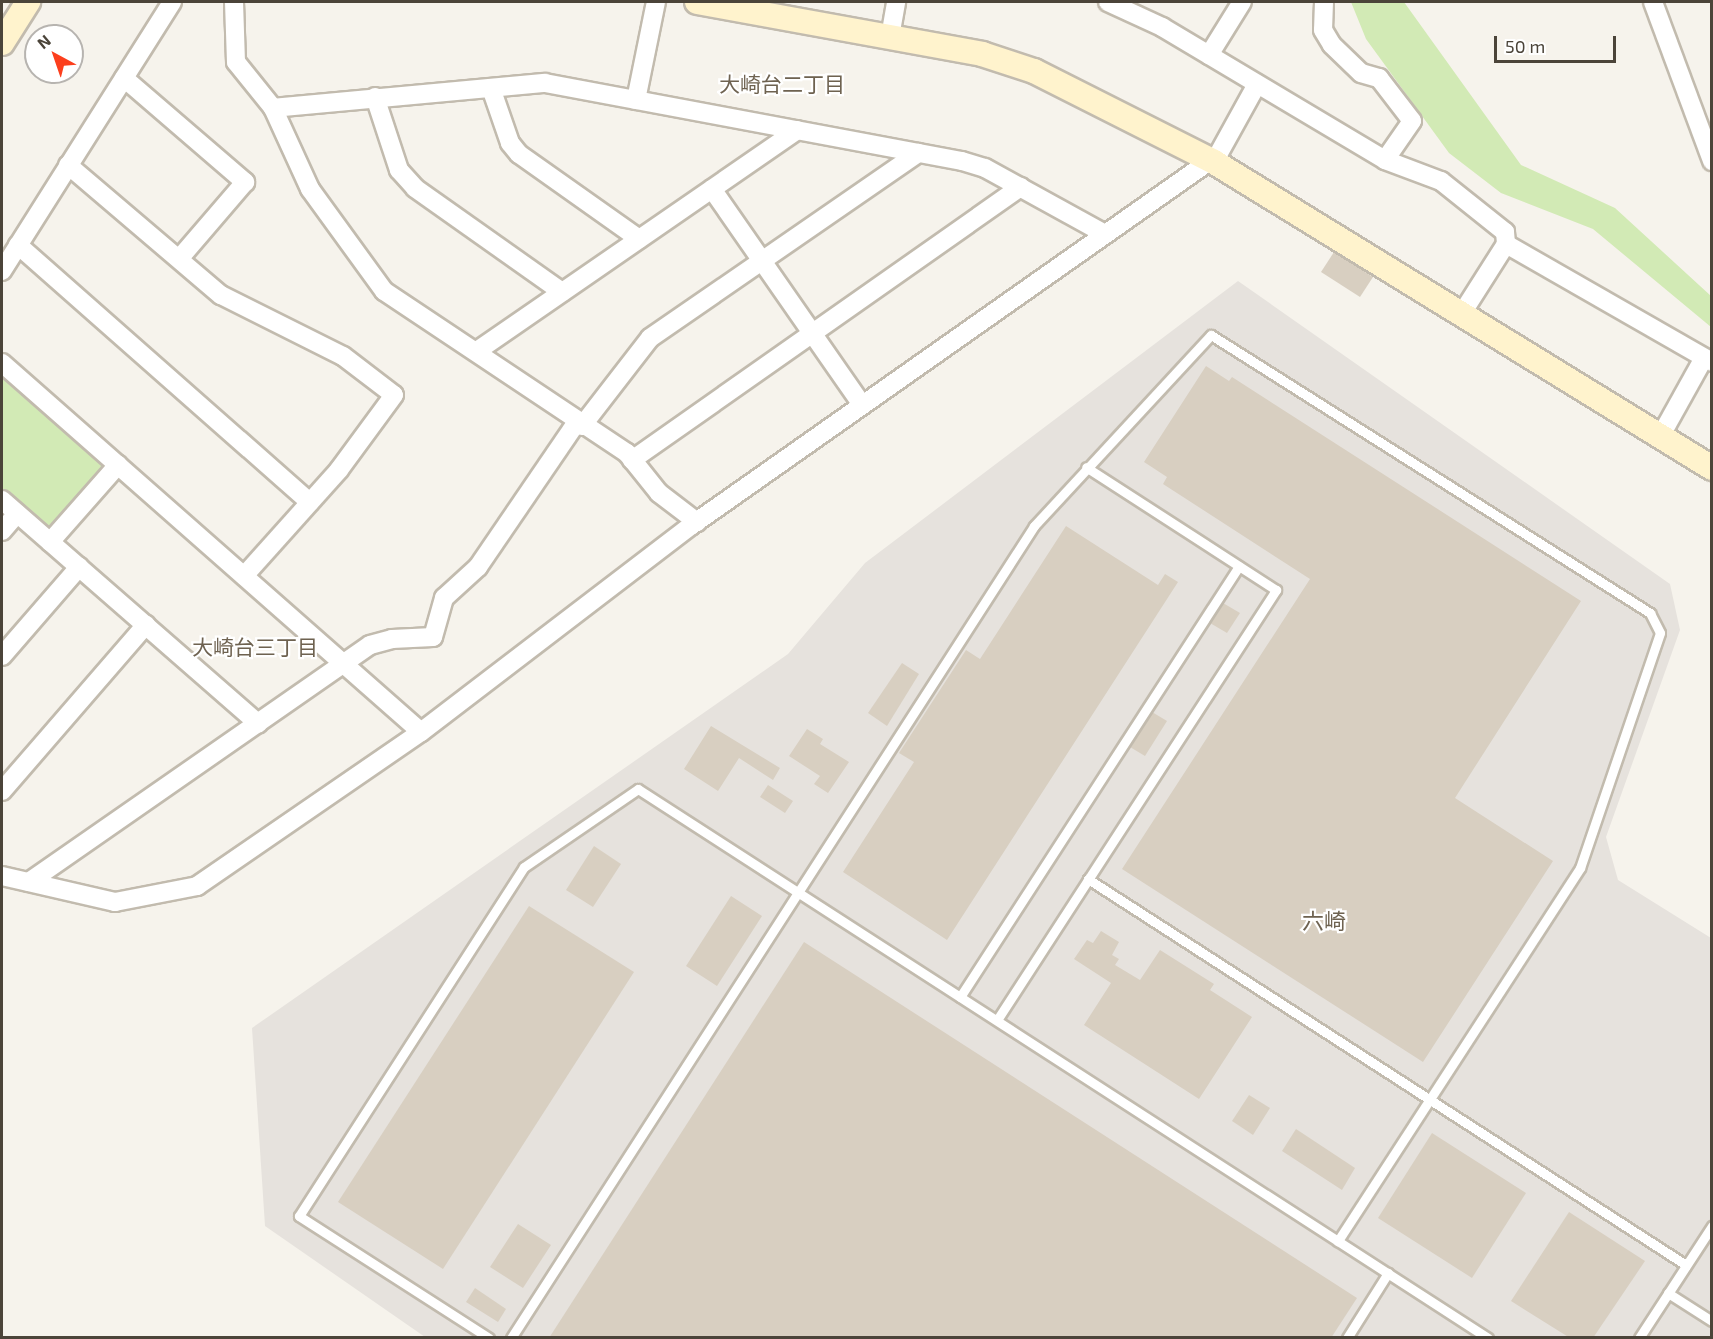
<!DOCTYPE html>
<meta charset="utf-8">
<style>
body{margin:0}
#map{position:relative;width:1713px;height:1339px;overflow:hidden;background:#f6f3ec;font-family:"Exo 2","Noto Sans JP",sans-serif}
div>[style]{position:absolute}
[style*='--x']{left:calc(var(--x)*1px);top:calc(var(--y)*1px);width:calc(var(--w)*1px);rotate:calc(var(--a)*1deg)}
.industrial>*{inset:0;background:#e6e2dd}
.green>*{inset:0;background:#d2eab5}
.building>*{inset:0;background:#d8cfc1}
.roads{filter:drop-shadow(2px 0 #c2bbae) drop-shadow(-2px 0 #c2bbae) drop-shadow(0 2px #c2bbae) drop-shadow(0 -2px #c2bbae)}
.lane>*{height:9px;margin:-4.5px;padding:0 4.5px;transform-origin:4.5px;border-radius:4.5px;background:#fff}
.street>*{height:18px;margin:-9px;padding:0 9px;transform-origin:9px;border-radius:9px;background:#fff}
.secondary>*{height:24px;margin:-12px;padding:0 12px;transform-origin:12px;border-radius:12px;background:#fff3cd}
span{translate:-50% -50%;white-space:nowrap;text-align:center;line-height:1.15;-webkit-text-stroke:4.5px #fff;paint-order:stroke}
.neighbourhood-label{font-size:21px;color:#6e6250}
.quarter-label{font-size:22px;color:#6e6250}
.frame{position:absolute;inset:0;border:3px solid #4b4439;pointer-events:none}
.north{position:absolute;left:24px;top:24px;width:60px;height:60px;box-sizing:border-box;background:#fff;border:2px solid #b7b4b0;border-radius:50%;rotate:320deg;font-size:16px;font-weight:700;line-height:24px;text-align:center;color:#4b4439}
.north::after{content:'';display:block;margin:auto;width:21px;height:27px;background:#fc3f1d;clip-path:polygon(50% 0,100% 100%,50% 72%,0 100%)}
.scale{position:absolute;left:1494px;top:36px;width:122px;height:27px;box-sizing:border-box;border:3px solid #4b4439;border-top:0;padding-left:8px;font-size:18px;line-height:21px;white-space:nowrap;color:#4b4439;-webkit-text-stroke:4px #fff;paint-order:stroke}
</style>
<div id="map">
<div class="industrial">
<div style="clip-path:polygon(1238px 281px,1670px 584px,1680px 630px,1606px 837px,1618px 880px,1711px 938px,1711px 1337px,425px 1337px,265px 1226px,252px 1028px,788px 654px,865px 563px)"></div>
</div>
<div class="green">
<div style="clip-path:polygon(1351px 2px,1404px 2px,1521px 165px,1615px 208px,1711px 296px,1711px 327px,1593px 229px,1501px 193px,1449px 153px,1366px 39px)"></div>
<div style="clip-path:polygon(2px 376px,103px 464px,104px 472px,56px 530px,39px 528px,2px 494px)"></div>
</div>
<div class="building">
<div style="clip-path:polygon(1334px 252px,1373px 277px,1360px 297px,1321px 272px)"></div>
<div style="clip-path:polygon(1206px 366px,1229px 381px,1232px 377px,1581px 601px,1455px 798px,1553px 861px,1423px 1062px,1122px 869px,1310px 579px,1163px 484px,1167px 477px,1144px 462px)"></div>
<div style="clip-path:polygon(1066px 526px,1158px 585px,1165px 574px,1178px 582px,947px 940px,843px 872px,914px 762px,899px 753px,966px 650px,980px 659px)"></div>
<div style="clip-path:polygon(1223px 603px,1240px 613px,1227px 633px,1210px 623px)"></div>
<div style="clip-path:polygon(902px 663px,919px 674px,887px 726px,868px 713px)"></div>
<div style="clip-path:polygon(1152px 712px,1167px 721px,1145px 756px,1130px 747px)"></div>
<div style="clip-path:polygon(711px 726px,780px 768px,773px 780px,739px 758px,718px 791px,684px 769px)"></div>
<div style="clip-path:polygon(807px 729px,823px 739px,820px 744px,849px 762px,828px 793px,814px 784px,820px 776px,789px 756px)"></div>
<div style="clip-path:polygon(768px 785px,793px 801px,785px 813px,760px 797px)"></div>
<div style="clip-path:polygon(594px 846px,621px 864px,593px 907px,566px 890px)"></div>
<div style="clip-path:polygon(731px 896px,762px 916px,717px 986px,686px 966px)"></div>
<div style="clip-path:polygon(529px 906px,634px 972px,443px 1269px,338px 1202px)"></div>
<div style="clip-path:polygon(1101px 931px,1119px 942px,1112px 955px,1119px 959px,1115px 965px,1140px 980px,1160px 950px,1214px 984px,1210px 990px,1252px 1017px,1199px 1099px,1084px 1025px,1111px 983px,1074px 959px,1087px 940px,1093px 943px)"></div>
<div style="clip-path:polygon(804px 942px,1357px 1298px,1331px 1338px,549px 1338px)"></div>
<div style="clip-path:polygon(1249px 1095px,1270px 1108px,1253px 1135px,1232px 1121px)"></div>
<div style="clip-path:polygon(1296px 1129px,1355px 1168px,1342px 1190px,1282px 1151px)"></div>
<div style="clip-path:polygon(1432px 1133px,1526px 1193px,1472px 1278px,1378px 1218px)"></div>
<div style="clip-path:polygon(1569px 1212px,1645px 1261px,1593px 1338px,1570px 1338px,1511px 1301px)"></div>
<div style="clip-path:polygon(518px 1224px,551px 1245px,523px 1288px,490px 1267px)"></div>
<div style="clip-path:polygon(475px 1288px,506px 1309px,498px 1322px,466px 1302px)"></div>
</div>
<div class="roads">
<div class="lane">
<div style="--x:1088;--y:879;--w:712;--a:32.84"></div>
<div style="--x:960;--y:997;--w:513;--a:-57.08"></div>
<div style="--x:997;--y:1020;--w:513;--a:-57.02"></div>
<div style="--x:1276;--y:590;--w:226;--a:-147.1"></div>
<div style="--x:1668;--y:1293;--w:52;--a:32.5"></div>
<div style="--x:489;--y:1338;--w:226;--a:-147.3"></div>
<div style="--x:299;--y:1216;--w:415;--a:-57.2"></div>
<div style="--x:524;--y:867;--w:138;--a:-34.4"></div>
<div style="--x:638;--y:789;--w:1012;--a:32.86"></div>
<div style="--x:511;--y:1338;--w:966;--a:-57.21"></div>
<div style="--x:1034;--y:526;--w:260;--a:-47.2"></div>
<div style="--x:1211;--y:335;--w:520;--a:32.34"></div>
<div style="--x:1650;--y:613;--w:22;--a:63"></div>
<div style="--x:1660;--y:633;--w:248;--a:108.8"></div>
<div style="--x:1580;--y:868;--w:445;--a:123"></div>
<div style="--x:1347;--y:1338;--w:77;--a:-57.8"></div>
<div style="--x:1639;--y:1338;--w:134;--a:-56.9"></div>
</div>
<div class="street">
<div style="--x:234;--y:2;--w:60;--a:88.1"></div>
<div style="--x:236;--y:62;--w:59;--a:51.2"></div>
<div style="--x:273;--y:108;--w:89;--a:65.4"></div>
<div style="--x:310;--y:189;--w:126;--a:54"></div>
<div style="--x:384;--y:291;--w:292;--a:33.7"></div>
<div style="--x:627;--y:453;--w:51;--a:51.3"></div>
<div style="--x:659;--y:493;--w:48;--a:37.3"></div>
<div style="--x:1108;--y:2;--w:60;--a:24.8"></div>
<div style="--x:1162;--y:27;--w:260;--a:30.8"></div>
<div style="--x:1385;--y:160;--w:60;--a:20.6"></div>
<div style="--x:1441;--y:181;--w:82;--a:38.6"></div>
<div style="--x:1505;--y:232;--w:12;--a:85"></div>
<div style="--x:1506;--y:244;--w:84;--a:122.4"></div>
<div style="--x:1324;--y:2;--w:28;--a:92"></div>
<div style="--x:1323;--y:30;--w:17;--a:59"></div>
<div style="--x:1332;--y:45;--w:40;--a:44"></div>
<div style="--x:1361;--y:73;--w:19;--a:16"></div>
<div style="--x:1379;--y:78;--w:54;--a:52.5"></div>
<div style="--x:1412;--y:121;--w:47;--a:124.7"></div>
<div style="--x:1653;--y:2;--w:170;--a:69.6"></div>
<div style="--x:890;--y:37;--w:36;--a:-80"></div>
<div style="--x:1209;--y:55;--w:62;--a:-58.1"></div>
<div style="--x:124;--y:78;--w:160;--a:40.7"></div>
<div style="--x:245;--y:182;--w:101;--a:130.6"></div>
<div style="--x:491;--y:88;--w:58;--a:70.9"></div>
<div style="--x:510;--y:143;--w:14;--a:51"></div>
<div style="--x:519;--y:154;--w:147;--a:35.3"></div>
<div style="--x:375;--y:97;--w:77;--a:71.8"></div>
<div style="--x:399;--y:170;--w:24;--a:48"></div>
<div style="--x:415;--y:188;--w:180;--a:35.3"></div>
<div style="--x:636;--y:100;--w:100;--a:-78.5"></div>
<div style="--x:273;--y:108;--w:273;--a:-5.3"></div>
<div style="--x:545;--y:83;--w:424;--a:10.6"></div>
<div style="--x:962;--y:161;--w:24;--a:17"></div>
<div style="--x:985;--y:168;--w:137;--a:28.8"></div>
<div style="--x:1214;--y:162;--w:89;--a:-61.1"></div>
<div style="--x:68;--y:165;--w:201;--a:40.4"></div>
<div style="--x:221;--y:295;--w:136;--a:26.6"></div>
<div style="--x:343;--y:356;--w:64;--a:37.4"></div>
<div style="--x:394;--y:395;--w:93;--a:126.3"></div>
<div style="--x:339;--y:470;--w:142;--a:131.9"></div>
<div style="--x:712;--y:189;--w:263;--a:55.2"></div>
<div style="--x:1506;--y:244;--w:237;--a:29.8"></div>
<div style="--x:18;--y:245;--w:389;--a:41.4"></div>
<div style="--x:2;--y:271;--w:318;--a:-57.7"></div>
<div style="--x:477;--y:351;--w:389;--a:-34.6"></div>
<div style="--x:2;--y:363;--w:558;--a:41.37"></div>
<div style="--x:582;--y:426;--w:111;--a:-52.3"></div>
<div style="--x:650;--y:338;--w:326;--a:-34.6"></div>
<div style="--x:1660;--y:437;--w:90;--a:-60.9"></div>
<div style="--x:632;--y:460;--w:475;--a:-35.1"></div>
<div style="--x:2;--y:500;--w:340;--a:41.1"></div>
<div style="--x:2;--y:531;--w:23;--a:-49"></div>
<div style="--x:50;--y:542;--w:103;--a:-48.6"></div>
<div style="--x:2;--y:656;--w:118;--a:-49.1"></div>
<div style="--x:2;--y:791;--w:220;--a:-49.1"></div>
<div style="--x:2;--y:876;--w:116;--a:13"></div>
<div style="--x:115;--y:902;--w:84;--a:-11"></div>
<div style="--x:197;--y:886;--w:272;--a:-34.5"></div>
<div style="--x:421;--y:732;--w:341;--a:-37.4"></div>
<div style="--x:692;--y:525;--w:634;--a:-35.12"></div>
<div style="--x:29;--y:882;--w:415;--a:-34.8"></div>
<div style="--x:370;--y:645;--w:23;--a:-15"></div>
<div style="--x:392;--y:639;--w:41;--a:-2.8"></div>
<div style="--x:433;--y:637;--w:41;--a:-74.2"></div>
<div style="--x:444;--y:598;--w:46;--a:-42.4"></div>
<div style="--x:478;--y:567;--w:176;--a:-55.7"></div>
</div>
<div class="secondary">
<div style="--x:697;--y:2;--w:290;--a:10.3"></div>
<div style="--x:982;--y:54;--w:55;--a:18.1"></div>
<div style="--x:1034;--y:71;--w:202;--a:26.8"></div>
<div style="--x:1214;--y:162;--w:584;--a:31.57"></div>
<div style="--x:2;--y:43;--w:49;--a:-57.6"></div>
</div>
</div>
<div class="neighbourhood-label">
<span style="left:782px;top:84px">大崎台二丁目</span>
<span style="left:255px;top:647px">大崎台三丁目</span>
</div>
<div class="quarter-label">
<span style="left:1324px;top:921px">六崎</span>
</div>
<div class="frame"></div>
<div class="north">N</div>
<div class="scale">50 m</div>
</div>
